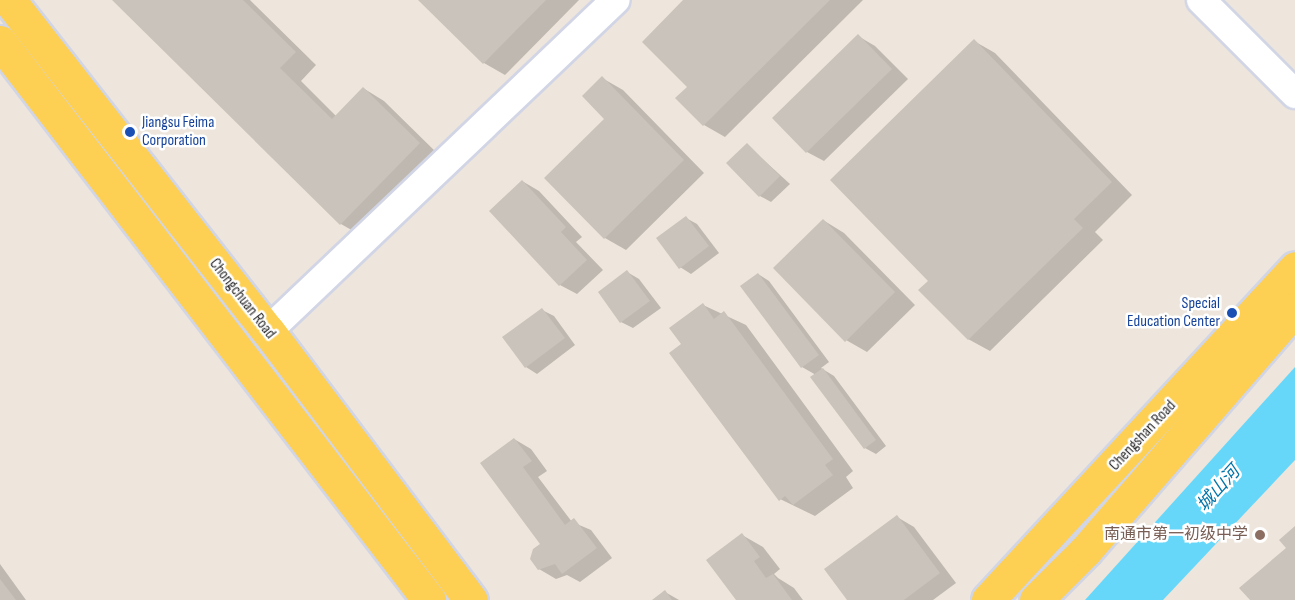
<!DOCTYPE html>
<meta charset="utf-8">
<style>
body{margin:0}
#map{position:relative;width:1295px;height:600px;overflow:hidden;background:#eee6dc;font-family:"Sofia Sans Condensed","Noto Sans SC",sans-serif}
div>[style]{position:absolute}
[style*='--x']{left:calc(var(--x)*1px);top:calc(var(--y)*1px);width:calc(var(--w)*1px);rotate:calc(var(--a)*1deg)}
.water>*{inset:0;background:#66d7f9}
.shadow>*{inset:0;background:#0003}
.building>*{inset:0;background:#c9c3bb}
.roads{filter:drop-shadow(2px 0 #d1d5e5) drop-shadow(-2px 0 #d1d5e5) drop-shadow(0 2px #d1d5e5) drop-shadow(0 -2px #d1d5e5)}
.minor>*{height:28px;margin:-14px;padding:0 14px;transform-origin:14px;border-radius:14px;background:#fff}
.major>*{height:33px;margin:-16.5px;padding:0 16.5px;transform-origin:16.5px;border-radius:16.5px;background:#fdcf52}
.dots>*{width:16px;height:16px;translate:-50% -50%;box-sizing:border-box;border:3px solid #fff;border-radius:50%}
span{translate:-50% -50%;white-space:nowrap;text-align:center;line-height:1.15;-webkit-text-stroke:5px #fff;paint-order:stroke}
.transit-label{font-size:16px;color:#164399}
.left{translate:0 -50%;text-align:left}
.right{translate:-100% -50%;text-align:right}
.street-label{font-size:16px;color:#2b2b2b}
.education-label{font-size:16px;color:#785e54}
.water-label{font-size:18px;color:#0274a8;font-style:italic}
</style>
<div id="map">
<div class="water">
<div style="clip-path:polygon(1295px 367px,1295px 460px,1163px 600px,1085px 600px)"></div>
</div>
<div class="shadow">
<div style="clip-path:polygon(115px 0,250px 0,316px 65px,301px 81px,336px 116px,363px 88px,384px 101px,440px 156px,362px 236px,341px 224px)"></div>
<div style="clip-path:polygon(420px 0,579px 0,505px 75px,484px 63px)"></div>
<div style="clip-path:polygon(686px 0,863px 0,725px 137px,704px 125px,689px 87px)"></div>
<div style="clip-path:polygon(858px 36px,875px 46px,908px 79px,824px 161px,807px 152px,774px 118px)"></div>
<div style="clip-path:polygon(974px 41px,995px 53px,1132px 195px,1095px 232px,1103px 240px,990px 351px,968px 339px,930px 281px)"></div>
<div style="clip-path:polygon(602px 78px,623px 90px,704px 173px,626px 250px,605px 238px,606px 119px)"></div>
<div style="clip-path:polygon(747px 145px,790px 184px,771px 202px,760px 196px)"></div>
<div style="clip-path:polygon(522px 181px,539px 191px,582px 237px,576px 242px,603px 270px,577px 294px,560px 285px)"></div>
<div style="clip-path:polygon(686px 218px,697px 224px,719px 253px,691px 274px,680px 267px)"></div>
<div style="clip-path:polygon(823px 220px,844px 233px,915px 305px,867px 352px,846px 340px)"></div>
<div style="clip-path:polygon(627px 272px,639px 279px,661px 308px,633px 328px,621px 322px)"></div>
<div style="clip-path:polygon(758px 274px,769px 281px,829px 362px,821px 368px,834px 376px,886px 446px,876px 454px,865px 448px,816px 375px,802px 367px)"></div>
<div style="clip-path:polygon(703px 305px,746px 325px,853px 471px,846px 477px,853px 488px,815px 516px,780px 499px,683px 345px)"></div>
<div style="clip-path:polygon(542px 310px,554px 316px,575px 345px,537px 374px,526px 367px)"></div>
<div style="clip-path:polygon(514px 439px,531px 449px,547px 471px,538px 477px,572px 522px,591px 530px,612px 558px,580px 582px,567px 575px,556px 579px,539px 569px,542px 544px)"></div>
<div style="clip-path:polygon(897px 517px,914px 527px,956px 583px,933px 600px,849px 600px)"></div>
<div style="clip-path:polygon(742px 535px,763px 547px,780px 569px,774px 574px,778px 578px,794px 588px,803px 600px,737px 600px)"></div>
<div style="clip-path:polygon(0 564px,26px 600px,0 600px)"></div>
<div style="clip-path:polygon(665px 592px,679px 600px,655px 600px)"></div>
</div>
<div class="building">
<div style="clip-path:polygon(112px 0,243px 0,296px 52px,280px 68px,332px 119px,363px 87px,420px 143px,340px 225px)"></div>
<div style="clip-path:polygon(418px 0,546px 0,483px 64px)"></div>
<div style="clip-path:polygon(683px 0,830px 0,703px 126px,675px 98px,687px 87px,642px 42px)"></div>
<div style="clip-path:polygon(858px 34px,892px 69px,806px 153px,772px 118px)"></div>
<div style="clip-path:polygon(974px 39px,1112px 182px,1074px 219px,1083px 228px,968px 340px,918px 290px,928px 281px,830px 180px)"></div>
<div style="clip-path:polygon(602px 76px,684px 160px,604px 239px,544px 178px,604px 119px,582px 96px)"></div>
<div style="clip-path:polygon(747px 143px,780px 176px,759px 197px,726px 163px)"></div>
<div style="clip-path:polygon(522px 180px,566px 227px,561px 232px,587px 260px,559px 286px,489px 211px)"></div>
<div style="clip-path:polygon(686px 216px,709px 246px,679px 269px,656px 238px)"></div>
<div style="clip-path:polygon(823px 219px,895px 292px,845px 342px,773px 268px)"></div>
<div style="clip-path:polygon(627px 270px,650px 301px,620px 323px,598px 292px)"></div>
<div style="clip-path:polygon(758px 273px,819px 355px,801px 368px,740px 286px)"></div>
<div style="clip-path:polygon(703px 303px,714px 319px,724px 311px,833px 459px,825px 465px,833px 475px,793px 505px,785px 496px,779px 501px,669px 353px,681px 344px,669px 328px)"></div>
<div style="clip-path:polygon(542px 308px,565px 338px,525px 368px,502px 337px)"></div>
<div style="clip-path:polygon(823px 368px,876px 440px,864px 449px,810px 377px)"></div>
<div style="clip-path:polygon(514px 438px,532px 461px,523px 467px,565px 525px,574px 518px,597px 548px,562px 574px,555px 564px,538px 570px,530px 559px,533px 549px,540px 544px,480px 463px)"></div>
<div style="clip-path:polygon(897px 515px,940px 573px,904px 600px,847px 600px,824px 569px)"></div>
<div style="clip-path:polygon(1295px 526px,1295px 600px,1250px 600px,1239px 588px,1286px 548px,1279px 540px)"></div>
<div style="clip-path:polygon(742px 533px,760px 557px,754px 561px,766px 578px,773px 574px,792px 600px,736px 600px,706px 560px)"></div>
<div style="clip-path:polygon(0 579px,16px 600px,0 600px)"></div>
<div style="clip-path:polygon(665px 590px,672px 600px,652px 600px)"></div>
</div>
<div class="roads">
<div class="minor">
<div style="--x:1201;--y:0;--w:133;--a:45"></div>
<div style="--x:268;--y:331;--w:480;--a:-43.6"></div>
</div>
<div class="major">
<div style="--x:9;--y:0;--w:420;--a:52"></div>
<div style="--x:268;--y:331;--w:337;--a:53"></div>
<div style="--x:0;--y:42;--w:704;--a:52.45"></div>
<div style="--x:988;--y:600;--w:452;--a:-47.2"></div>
<div style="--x:1036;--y:600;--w:71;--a:-45"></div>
<div style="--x:1086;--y:550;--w:319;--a:-49.1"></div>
</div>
</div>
<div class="dots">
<div style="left:130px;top:132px;background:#1a4fb4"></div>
<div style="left:1232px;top:313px;background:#1a4fb4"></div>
<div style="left:1260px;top:535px;background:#8d6e63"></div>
</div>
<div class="transit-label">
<span class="left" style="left:142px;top:132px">Jiangsu Feima<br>Corporation</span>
<span class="right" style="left:1220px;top:313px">Special<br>Education Center</span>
</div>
<div class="street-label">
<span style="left:242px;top:299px;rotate:52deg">Chongchuan Road</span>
<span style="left:1143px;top:436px;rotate:-47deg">Chengshan Road</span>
</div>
<div class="education-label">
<span class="right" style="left:1248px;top:535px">南通市第一初级中学</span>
</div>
<div class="water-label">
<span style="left:1219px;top:489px;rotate:-48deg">城山河</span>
</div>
</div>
